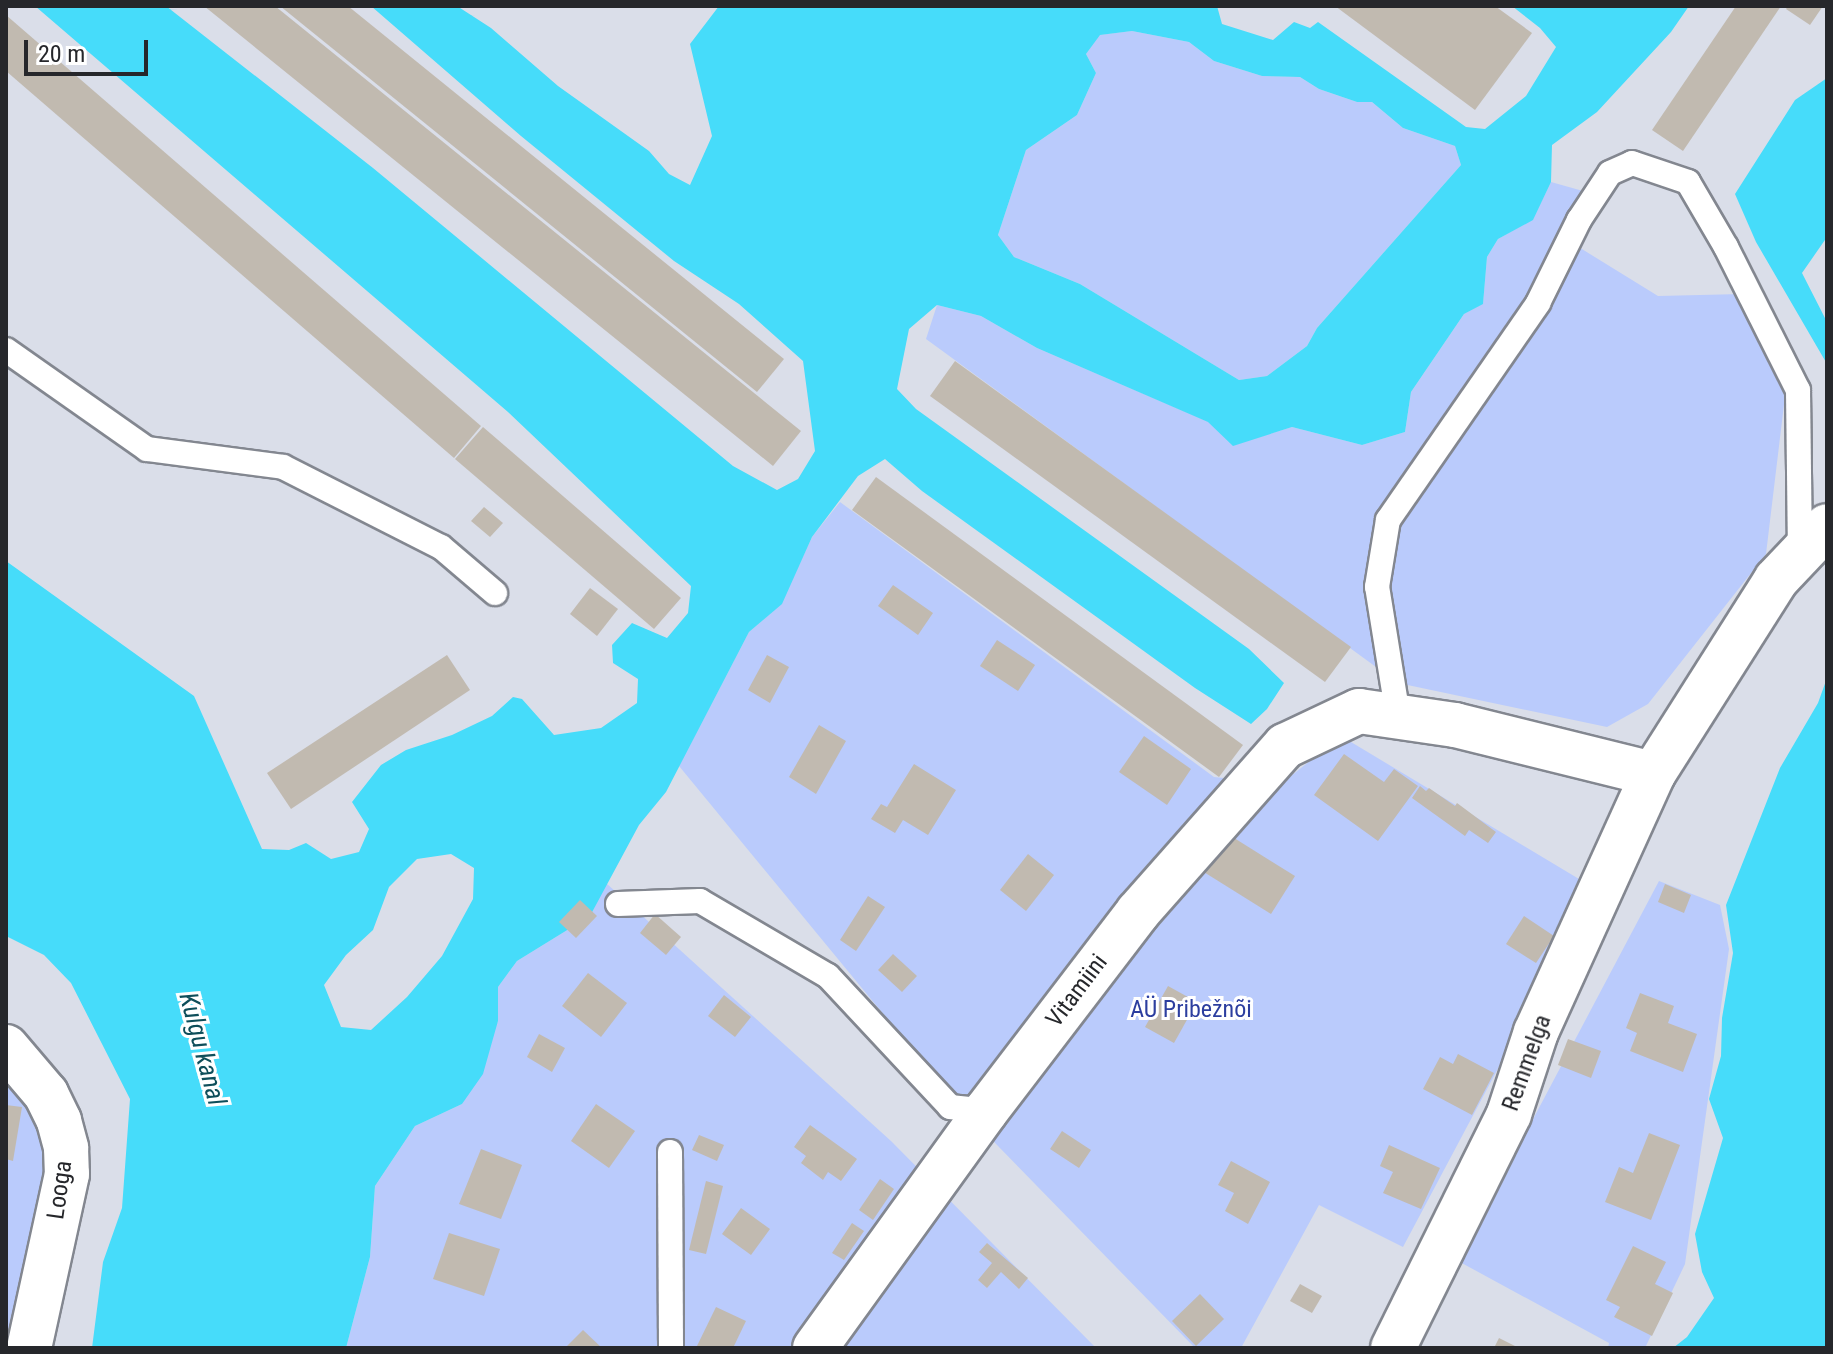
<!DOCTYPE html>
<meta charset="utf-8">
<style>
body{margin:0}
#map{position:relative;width:1833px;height:1354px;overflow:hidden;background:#dadee9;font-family:"Roboto Condensed",sans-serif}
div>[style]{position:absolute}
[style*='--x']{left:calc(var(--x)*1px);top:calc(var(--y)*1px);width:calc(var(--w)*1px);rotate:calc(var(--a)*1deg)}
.green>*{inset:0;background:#bacbfc}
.water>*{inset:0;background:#46dcfa}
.building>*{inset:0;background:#c1bab0}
.roads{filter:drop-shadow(2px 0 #838790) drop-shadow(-2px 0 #838790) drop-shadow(0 2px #838790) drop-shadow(0 -2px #838790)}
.lane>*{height:24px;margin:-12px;padding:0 12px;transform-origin:12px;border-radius:12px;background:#fff}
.street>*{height:44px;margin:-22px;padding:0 22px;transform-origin:22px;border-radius:22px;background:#fff}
span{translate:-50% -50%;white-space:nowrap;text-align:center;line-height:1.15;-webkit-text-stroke:6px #fff;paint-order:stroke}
.street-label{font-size:24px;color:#26272b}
.park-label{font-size:24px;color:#2c3e9f}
.water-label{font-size:26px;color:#0e4e5a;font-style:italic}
.frame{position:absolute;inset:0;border:8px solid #26272b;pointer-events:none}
.scale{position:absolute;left:24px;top:40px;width:124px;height:36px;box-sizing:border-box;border:4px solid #26272b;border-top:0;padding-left:10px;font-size:24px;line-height:28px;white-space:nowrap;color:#26272b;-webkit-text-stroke:6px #fff;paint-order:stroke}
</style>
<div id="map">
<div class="green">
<div style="clip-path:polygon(1132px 31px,1189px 42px,1214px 61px,1262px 76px,1300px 77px,1319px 89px,1357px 102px,1372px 102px,1403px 128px,1455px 146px,1461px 165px,1317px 328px,1307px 346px,1267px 376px,1239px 380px,1080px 284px,1014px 257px,998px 235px,1026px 150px,1077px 115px,1096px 73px,1086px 54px,1099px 35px)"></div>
<div style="clip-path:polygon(1551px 182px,1583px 191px,1564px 238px,1658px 296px,1742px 294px,1789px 363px,1766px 554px,1648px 704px,1607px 727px,1398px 683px,926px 339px,937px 305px,981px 316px,1037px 348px,1209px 422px,1233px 445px,1292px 427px,1362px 445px,1405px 432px,1411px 392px,1464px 314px,1483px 303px,1487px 257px,1498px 239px,1533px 219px)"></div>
<div style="clip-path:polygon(840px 502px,1214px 777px,1281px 784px,1341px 736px,1594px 888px,1403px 1247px,1319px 1205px,1241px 1348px,1195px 1348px,959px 1106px,679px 766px,749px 632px,781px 604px,812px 537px)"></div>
<div style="clip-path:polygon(1659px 881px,1720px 905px,1729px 949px,1685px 1264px,1645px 1348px,1608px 1348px,1609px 1343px,1458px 1261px)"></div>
<div style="clip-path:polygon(606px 883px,891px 1141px,1096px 1348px,346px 1348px,370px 1257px,375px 1186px,415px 1126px,462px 1104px,498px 1021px,498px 987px,517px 961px,590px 916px)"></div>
<div style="clip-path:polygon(6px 1076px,36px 1114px,50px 1160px,12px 1348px,6px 1348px)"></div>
</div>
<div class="water">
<div style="clip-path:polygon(evenodd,35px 6px,166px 6px,373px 168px,733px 466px,777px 490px,798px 479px,815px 451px,803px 361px,739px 304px,674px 261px,521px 136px,371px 6px,457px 6px,491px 28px,558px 86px,649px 151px,669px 174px,690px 185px,712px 136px,690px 44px,719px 6px,1217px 6px,1222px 24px,1273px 40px,1294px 22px,1310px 28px,1318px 22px,1466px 127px,1485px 129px,1526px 96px,1556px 47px,1540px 28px,1512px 6px,1689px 6px,1671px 32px,1597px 112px,1552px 145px,1551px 182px,1533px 220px,1498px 239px,1487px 257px,1483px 304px,1464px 314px,1411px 392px,1405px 432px,1362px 445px,1292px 427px,1233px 446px,1208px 422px,1037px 348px,981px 316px,937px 305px,909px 329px,897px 389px,916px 409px,1249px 649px,1284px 683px,1267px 709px,1251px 724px,1195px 688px,922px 491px,885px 459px,858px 476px,812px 537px,782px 604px,749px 632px,666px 792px,639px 825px,590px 916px,517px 961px,498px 987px,498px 1021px,483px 1074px,462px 1104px,415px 1126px,375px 1186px,370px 1257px,346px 1348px,92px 1348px,103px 1262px,122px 1208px,130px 1099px,71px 983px,44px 955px,6px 936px,6px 561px,194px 696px,262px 849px,289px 850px,306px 843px,331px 859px,359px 852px,369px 829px,352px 802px,381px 765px,406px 750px,452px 735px,492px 716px,513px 697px,522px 699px,554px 735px,601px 728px,637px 703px,638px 679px,613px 663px,612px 645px,632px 623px,667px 638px,688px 613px,691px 586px,508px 412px,35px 6px,1132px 31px,1189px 42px,1214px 61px,1262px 76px,1300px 77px,1319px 89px,1357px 102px,1372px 102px,1403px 128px,1455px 146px,1461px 165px,1317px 328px,1307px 346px,1267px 376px,1239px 380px,1080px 284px,1014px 257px,998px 235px,1026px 150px,1077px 115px,1096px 73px,1086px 54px,1100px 35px,1132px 31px,35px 6px,451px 854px,474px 868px,473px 899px,442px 956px,407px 997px,371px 1030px,341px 1027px,324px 985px,346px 955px,373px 930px,389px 887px,417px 859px,451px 854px)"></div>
<div style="clip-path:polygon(1827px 78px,1827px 237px,1802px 273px,1827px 322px,1827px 364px,1756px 242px,1735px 194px,1795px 100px)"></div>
<div style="clip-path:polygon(1827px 678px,1827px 1348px,1673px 1348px,1687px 1337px,1714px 1298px,1702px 1272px,1695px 1234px,1723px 1138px,1709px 1099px,1721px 1056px,1722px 1018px,1733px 953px,1726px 905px,1780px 768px,1818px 703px)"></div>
</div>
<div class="building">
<div style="clip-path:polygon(204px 6px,275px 6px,801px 431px,773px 466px)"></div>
<div style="clip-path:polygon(280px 6px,348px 6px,784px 359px,757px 392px)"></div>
<div style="clip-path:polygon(1335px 6px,1495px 6px,1532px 33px,1475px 110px)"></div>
<div style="clip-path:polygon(1736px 6px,1781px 6px,1683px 151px,1652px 130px)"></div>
<div style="clip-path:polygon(1788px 6px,1823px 6px,1810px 25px,1786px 9px)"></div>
<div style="clip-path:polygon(6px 15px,481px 426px,454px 458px,6px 71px)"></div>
<div style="clip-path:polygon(955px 361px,1351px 647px,1325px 682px,930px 396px)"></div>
<div style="clip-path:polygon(483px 427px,681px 598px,654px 629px,455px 459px)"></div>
<div style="clip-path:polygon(876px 477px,1243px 745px,1219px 777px,852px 510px)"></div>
<div style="clip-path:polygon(484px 507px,503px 523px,490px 537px,471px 521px)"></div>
<div style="clip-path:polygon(893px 585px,933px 613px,918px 635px,878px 606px)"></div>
<div style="clip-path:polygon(590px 588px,618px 609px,597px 636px,570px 614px)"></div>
<div style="clip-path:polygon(997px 640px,1035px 665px,1018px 691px,980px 666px)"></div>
<div style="clip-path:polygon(447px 655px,470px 690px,291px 809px,267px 773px)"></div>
<div style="clip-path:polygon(767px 655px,789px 667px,770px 703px,748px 690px)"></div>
<div style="clip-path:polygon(819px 725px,846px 741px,816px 794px,789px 777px)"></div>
<div style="clip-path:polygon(1144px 736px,1191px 769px,1167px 805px,1119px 772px)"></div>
<div style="clip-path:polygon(1344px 754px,1384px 782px,1394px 769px,1418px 786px,1378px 841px,1314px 795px)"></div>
<div style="clip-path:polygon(914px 764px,956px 790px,928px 835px,903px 820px,895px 833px,871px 819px,881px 804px,887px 807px)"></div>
<div style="clip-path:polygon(1420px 786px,1426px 791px,1429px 788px,1455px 806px,1457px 803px,1496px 832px,1488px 843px,1469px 830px,1465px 836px,1412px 798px)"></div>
<div style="clip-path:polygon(1223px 831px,1295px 876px,1271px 914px,1199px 869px)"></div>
<div style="clip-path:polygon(1028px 854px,1054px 875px,1026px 911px,1000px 890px)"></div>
<div style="clip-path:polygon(1665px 884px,1691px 895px,1684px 913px,1658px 902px)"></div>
<div style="clip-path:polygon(868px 896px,885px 907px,856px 951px,840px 940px)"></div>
<div style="clip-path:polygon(580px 900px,597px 916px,576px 938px,559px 922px)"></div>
<div style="clip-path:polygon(655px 914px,681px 937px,666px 955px,640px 933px)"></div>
<div style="clip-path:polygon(1524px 916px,1554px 936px,1536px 963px,1506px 944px)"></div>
<div style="clip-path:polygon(893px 954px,917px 976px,902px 992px,878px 970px)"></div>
<div style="clip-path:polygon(588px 973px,627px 1003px,601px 1037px,562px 1006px)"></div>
<div style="clip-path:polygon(1168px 986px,1197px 1002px,1174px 1043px,1145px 1027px)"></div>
<div style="clip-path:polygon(1640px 993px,1674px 1006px,1668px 1023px,1697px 1034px,1683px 1072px,1630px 1051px,1637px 1033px,1626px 1028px)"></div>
<div style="clip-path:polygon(724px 995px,751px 1017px,735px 1037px,708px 1016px)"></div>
<div style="clip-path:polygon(539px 1034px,565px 1048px,552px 1072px,527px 1057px)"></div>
<div style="clip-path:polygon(1568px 1039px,1601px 1051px,1591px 1078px,1558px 1065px)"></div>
<div style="clip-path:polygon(1458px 1054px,1494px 1073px,1472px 1115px,1423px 1089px,1440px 1057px,1453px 1064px)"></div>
<div style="clip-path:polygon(596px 1104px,635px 1131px,609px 1168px,571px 1141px)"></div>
<div style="clip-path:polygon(6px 1105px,22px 1107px,13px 1161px,6px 1159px)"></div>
<div style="clip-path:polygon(810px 1125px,857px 1159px,841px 1181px,828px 1172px,823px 1180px,801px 1163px,806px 1156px,794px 1147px)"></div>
<div style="clip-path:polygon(1062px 1131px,1091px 1150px,1079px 1168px,1050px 1149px)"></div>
<div style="clip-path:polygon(1649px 1133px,1680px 1145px,1651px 1220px,1605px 1202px,1619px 1167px,1633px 1173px)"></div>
<div style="clip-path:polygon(699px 1135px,724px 1145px,717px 1161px,692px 1150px)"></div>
<div style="clip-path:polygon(1389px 1145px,1440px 1168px,1421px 1209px,1383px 1193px,1393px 1172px,1380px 1166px)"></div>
<div style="clip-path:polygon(481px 1149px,522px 1165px,501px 1219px,459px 1204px)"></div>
<div style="clip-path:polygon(1231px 1161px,1270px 1182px,1248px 1224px,1225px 1211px,1234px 1193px,1218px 1185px)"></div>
<div style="clip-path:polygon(880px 1179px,894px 1189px,873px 1220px,859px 1210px)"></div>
<div style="clip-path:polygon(706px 1181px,723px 1186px,706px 1254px,689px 1250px)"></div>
<div style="clip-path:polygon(741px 1208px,770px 1229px,751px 1255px,722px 1234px)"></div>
<div style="clip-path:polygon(852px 1223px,864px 1231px,844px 1260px,832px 1253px)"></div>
<div style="clip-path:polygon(449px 1233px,500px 1249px,484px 1296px,433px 1279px)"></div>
<div style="clip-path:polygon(987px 1243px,1028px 1278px,1019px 1289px,1001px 1272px,987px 1288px,978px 1280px,992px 1263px,979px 1252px)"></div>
<div style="clip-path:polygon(1633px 1246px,1666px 1262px,1655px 1284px,1673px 1293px,1652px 1336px,1614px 1317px,1620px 1307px,1606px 1300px)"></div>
<div style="clip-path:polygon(1300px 1284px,1322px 1296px,1312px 1313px,1290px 1301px)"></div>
<div style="clip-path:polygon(1200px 1294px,1224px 1319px,1196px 1346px,1172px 1321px)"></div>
<div style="clip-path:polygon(716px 1307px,746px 1321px,733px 1348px,696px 1348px)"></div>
<div style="clip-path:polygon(583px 1330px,602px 1348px,565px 1348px)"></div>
<div style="clip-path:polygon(1499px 1338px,1519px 1348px,1494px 1348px)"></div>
</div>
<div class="roads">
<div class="lane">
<div style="--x:6;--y:350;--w:172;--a:35.1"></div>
<div style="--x:147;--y:449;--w:137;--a:7.5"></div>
<div style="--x:283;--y:467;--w:177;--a:26.9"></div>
<div style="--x:441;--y:547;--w:71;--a:40.4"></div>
<div style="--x:1398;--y:716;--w:131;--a:-99.2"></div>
<div style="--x:1377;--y:587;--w:68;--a:-80.7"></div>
<div style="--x:1388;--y:520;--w:264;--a:-55.3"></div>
<div style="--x:1538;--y:303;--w:93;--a:-63.7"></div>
<div style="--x:1579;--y:220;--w:56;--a:-56.6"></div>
<div style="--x:1610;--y:173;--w:24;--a:-24"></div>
<div style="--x:1632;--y:163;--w:59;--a:18.7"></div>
<div style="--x:1688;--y:182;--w:75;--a:59.7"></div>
<div style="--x:1726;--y:247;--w:160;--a:63.3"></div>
<div style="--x:1798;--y:390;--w:163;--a:89.3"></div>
<div style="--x:618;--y:904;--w:82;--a:-2.1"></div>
<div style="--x:700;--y:901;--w:148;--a:30.4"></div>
<div style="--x:828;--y:976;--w:179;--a:47"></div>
<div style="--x:950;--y:1107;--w:36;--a:6"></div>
<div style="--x:670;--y:1152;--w:196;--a:89.7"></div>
</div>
<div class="street">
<div style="--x:6;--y:1047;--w:62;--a:49.6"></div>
<div style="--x:46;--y:1094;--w:30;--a:64"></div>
<div style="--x:59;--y:1121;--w:28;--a:75"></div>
<div style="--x:66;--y:1148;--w:26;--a:88"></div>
<div style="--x:67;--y:1174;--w:178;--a:102.3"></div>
<div style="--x:815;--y:1348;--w:292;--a:-54.2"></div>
<div style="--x:986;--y:1111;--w:250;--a:-52.6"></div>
<div style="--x:1138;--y:912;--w:222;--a:-48.5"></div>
<div style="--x:1285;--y:746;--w:82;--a:-25.3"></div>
<div style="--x:1359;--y:711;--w:97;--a:8.3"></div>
<div style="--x:1455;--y:725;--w:204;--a:13.9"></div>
<div style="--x:1393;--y:1348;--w:261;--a:-63.6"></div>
<div style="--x:1509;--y:1114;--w:86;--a:-71.8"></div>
<div style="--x:1536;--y:1032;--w:283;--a:-65.6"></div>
<div style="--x:1653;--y:774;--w:230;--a:-57.6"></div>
<div style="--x:1776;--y:580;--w:74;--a:-46.6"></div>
</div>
</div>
<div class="street-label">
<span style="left:1077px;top:991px;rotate:-53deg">Vitamiini</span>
<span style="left:1527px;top:1063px;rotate:-70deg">Remmelga</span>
<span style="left:60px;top:1190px;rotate:-82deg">Looga</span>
</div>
<div class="park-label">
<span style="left:1191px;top:1010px">AÜ Pribežnõi</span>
</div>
<div class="water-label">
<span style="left:202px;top:1049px;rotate:75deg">Kulgu kanal</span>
</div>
<div class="frame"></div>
<div class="scale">20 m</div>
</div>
